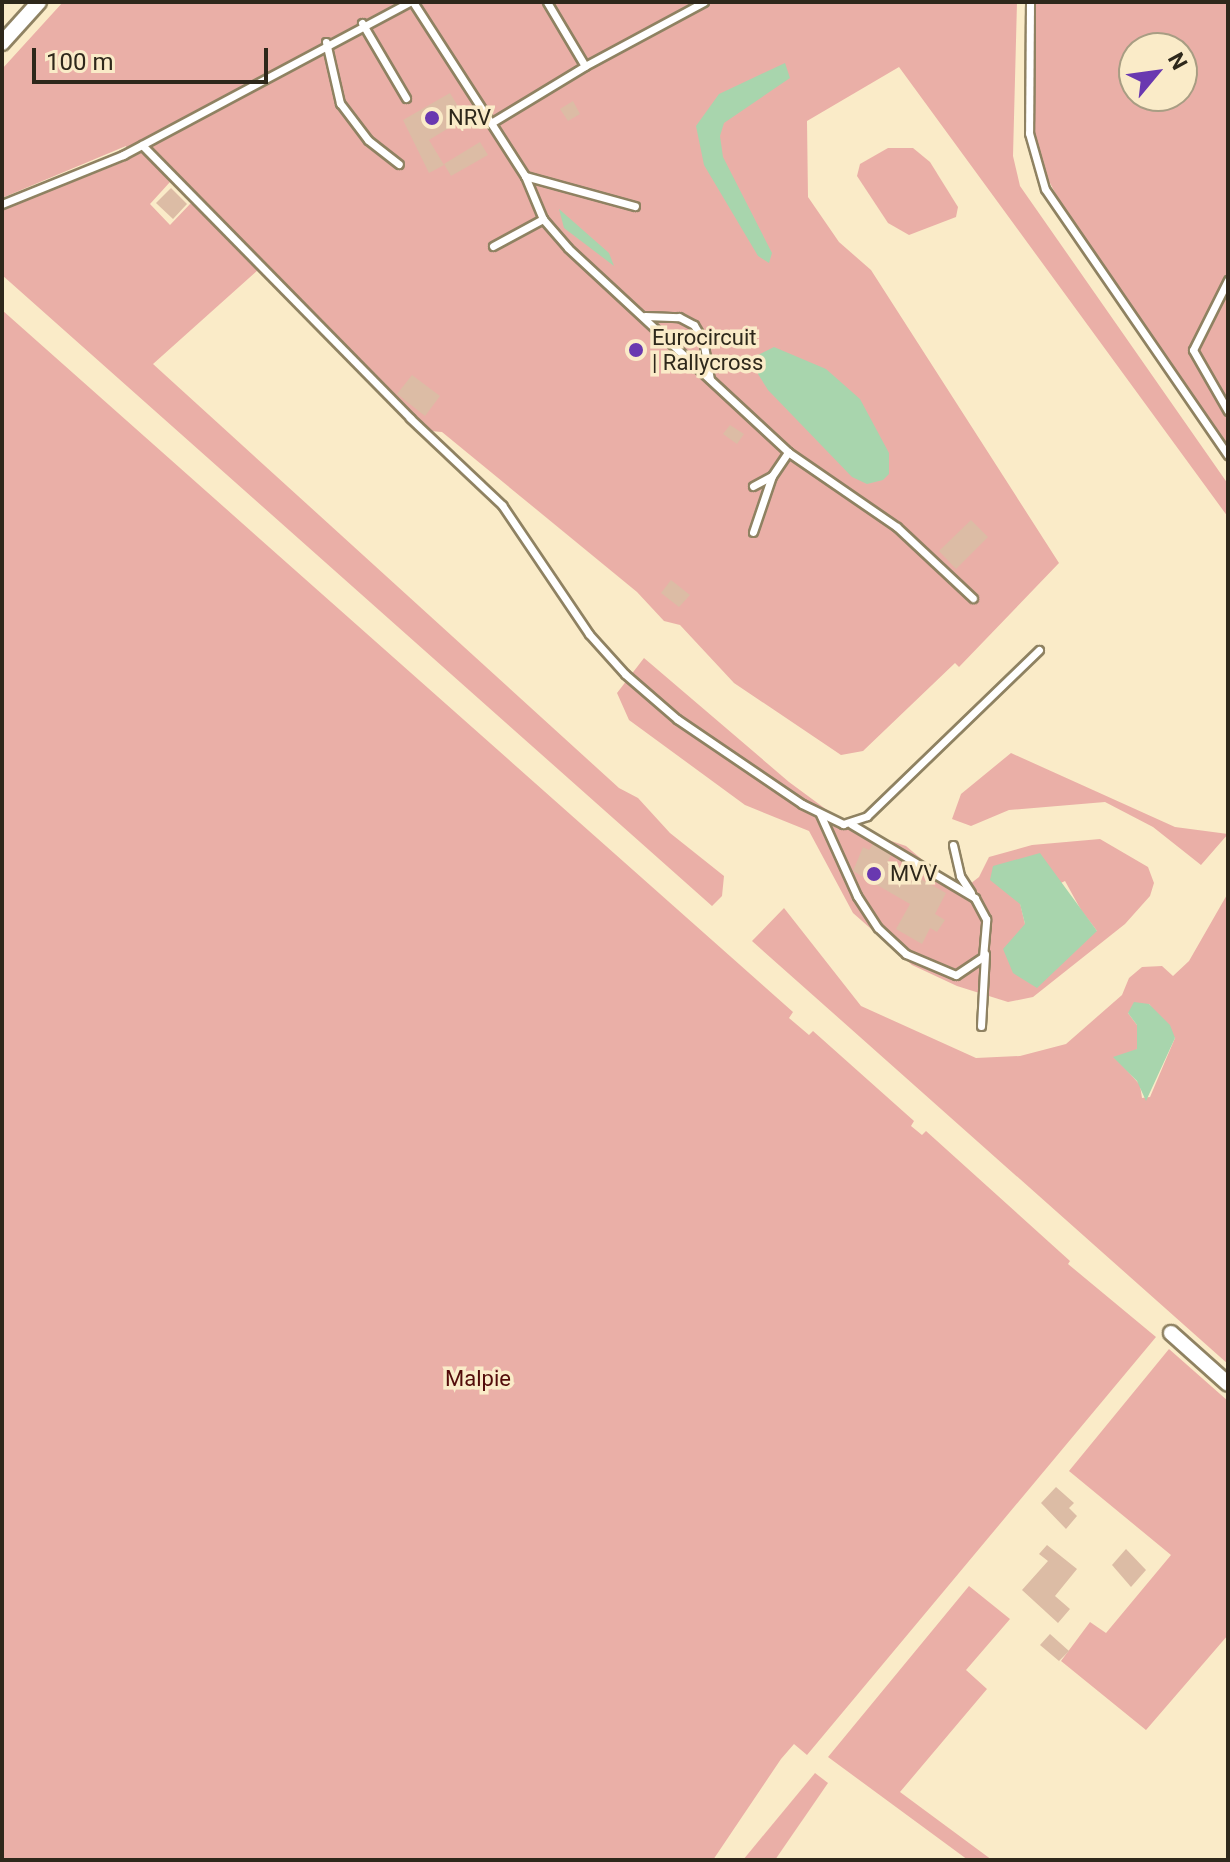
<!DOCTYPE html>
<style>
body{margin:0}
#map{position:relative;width:1230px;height:1862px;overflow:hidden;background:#faebc8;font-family:Roboto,sans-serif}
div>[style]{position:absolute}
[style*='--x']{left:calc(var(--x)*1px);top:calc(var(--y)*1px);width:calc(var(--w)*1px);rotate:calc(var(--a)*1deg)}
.green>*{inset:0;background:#eaafa7}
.water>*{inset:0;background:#a8d5ad}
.building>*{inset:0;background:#dcbca5}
.roads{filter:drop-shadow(2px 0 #8f8262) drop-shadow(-2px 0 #8f8262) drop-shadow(0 2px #8f8262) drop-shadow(0 -2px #8f8262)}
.lane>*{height:7px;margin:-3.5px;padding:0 3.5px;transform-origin:3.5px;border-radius:3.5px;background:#fff}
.street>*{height:14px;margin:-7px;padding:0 7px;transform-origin:7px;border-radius:7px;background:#fff}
.dots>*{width:22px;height:22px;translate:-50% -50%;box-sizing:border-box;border:4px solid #faebc8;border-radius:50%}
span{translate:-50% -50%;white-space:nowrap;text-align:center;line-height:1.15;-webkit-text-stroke:7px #faebc8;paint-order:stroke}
.poi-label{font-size:22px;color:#2e281b}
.left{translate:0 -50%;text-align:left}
.park-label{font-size:22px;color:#530c0a}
.frame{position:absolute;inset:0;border:4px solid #2e281b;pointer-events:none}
.north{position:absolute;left:1118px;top:32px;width:80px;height:80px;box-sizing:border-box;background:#faebc8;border:2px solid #a89d83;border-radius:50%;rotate:61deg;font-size:22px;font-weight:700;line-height:32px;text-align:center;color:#2e281b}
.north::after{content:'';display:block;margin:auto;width:28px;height:36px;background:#6938b0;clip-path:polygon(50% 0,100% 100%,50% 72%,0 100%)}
.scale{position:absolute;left:32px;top:48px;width:236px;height:36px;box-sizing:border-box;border:4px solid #2e281b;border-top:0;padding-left:10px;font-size:24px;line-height:28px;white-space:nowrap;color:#2e281b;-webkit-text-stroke:6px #faebc8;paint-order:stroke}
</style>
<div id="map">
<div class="green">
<div style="clip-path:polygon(63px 2px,1017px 2px,1013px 156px,1020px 186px,1228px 484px,1228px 517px,899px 67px,807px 121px,808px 197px,839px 242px,871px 270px,1059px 563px,959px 667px,955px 663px,863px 751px,841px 755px,734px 683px,680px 625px,664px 621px,637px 592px,442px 432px,430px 431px,177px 176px,159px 169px,170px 182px,150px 204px,170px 225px,191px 203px,258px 270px,153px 364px,619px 788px,638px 798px,670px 833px,724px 876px,722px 896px,712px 906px,2px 275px,2px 210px,128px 160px,126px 146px,2px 198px,2px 69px)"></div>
<div style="clip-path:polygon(evenodd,1035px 2px,1228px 2px,1228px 446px,1064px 210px,1038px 160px,1033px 137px,1035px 2px,1134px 48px,1182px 48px,1182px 96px,1134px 96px,1134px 48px)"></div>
<div style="clip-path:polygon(888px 148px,913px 148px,930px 162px,958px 207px,956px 217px,909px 235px,888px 223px,857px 176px,860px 164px)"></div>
<div style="clip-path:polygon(2px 310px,793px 1012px,789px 1018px,809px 1035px,813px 1031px,914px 1121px,911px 1126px,922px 1135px,926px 1131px,1070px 1261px,1068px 1264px,1156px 1337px,807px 1755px,794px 1744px,781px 1759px,713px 1860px,2px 1860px)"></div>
<div style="clip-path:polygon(evenodd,644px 658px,789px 782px,850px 827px,906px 846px,938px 873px,959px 881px,960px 892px,979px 877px,989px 857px,1032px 845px,1100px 839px,1148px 867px,1154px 883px,1150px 896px,1125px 924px,1033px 997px,1008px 1002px,957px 986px,912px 965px,853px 913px,809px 831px,745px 805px,629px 720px,617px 693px,644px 658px,1065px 881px,1081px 910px,1097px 931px,1025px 924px,1020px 903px,1065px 881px)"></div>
<div style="clip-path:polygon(1011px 753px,1175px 827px,1228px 834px,1201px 865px,1153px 827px,1105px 802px,1009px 810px,971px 826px,952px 819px,961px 794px)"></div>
<div style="clip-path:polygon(evenodd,1228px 893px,1228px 1364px,752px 941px,784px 908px,861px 1006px,976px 1058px,1020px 1056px,1066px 1044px,1122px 995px,1129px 978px,1142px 967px,1162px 966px,1173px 976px,1189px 961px,1228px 893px,1149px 1004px,1175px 1038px,1150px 1097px,1142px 1098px,1140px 1085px,1125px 1068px,1137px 1049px,1137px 1025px,1128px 1013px,1149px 1004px)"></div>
<div style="clip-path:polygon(1169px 1349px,1228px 1401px,1228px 1635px,1146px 1730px,1061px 1661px,1090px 1622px,1106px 1633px,1171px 1555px,1069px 1471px)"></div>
<div style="clip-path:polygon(969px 1586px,1010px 1619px,966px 1670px,987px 1689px,900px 1792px,992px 1860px,968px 1860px,828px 1757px)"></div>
<div style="clip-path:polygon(815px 1773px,828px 1783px,775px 1860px,743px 1860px)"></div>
</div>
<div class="water">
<div style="clip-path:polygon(785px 63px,790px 78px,724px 123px,720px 136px,723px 157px,772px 253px,769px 263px,758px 256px,704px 165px,696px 126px,719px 94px)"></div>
<div style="clip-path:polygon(559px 209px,609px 253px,614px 266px,564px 228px)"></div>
<div style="clip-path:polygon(774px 347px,826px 369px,860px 399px,889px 453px,889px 474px,883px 480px,867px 484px,852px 477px,768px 390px,758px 374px,758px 355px)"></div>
<div style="clip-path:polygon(1040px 853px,1097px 931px,1037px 988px,1013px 973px,1003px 949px,1025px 924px,1020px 904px,990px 880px,993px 866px)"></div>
<div style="clip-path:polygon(1134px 1002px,1149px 1004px,1170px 1025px,1175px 1038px,1146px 1101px,1137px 1081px,1113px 1057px,1137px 1049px,1137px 1025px,1128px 1013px)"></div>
</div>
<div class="building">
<div style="clip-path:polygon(450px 93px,465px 118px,429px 140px,444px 165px,429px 173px,403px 120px)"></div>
<div style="clip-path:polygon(573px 101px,580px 114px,568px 121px,560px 109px)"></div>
<div style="clip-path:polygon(480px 142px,488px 155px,451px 176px,444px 164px)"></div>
<div style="clip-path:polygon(171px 188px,187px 204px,173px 219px,156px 203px)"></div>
<div style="clip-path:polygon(412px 375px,440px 396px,425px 416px,397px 394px)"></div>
<div style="clip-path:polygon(730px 425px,744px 434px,737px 444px,723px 434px)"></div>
<div style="clip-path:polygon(971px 520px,988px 537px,956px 569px,939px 551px)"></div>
<div style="clip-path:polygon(671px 580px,690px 595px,679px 607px,661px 593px)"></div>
<div style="clip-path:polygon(873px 844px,891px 855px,888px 861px,946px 893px,935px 914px,945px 920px,937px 932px,930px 928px,922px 944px,896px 929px,910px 904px,853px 871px,863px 847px,869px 850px)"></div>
<div style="clip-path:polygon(1056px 1487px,1074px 1503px,1069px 1508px,1077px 1516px,1066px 1529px,1041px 1503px)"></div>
<div style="clip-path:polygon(1047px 1545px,1077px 1569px,1055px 1596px,1070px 1609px,1058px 1623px,1022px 1590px,1048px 1561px,1039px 1554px)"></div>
<div style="clip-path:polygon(1126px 1549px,1146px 1570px,1131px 1587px,1112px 1565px)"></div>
<div style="clip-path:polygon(1050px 1634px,1069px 1651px,1059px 1661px,1040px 1645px)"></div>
</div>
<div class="roads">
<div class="lane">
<div style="--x:413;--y:2;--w:144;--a:57.2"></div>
<div style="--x:491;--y:123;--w:110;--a:-31.2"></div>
<div style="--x:547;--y:2;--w:74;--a:59.3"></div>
<div style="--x:585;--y:66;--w:135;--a:-28.3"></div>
<div style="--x:1030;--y:2;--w:131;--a:90.4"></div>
<div style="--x:1029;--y:133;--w:58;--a:74.1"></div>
<div style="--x:1045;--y:189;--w:323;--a:55.5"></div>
<div style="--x:362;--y:23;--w:87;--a:59.6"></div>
<div style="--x:326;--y:42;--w:63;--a:77.1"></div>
<div style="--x:340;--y:103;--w:46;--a:52.9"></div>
<div style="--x:368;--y:140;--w:39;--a:38"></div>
<div style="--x:491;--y:123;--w:63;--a:57.3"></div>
<div style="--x:525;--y:176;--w:47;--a:67.3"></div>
<div style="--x:543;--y:219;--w:38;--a:49"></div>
<div style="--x:568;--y:248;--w:300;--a:42.8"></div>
<div style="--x:788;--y:452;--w:132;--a:34.5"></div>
<div style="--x:897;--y:527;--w:104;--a:43.1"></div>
<div style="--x:142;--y:145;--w:383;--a:45.5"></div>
<div style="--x:410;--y:418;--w:127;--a:43.4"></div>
<div style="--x:502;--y:505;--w:156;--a:56"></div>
<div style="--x:589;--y:634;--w:54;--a:48"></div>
<div style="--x:625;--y:674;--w:69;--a:40.9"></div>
<div style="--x:677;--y:719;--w:151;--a:34.2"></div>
<div style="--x:802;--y:804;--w:46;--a:26"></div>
<div style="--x:843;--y:824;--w:25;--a:-18"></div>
<div style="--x:867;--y:816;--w:239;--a:-44"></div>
<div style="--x:525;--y:176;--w:114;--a:15.3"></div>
<div style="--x:2;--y:204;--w:131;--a:-22"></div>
<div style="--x:123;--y:155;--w:324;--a:-28.1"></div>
<div style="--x:493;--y:246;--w:57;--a:-28.4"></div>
<div style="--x:1228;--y:280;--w:78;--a:116.6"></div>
<div style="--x:1193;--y:350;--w:70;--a:60.2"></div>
<div style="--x:645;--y:316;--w:34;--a:2"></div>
<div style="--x:679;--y:317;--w:17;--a:28"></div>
<div style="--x:694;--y:325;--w:17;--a:59"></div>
<div style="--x:703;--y:340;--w:39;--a:80"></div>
<div style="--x:753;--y:486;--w:21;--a:-28"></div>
<div style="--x:753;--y:532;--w:59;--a:-71.3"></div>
<div style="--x:772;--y:476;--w:29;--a:-56"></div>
<div style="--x:820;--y:814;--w:90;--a:65.7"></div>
<div style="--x:857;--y:896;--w:38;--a:57"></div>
<div style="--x:878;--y:928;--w:38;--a:43"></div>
<div style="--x:906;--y:954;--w:54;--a:22.8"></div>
<div style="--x:956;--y:975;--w:32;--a:-34"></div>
<div style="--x:983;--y:957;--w:38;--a:-85"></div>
<div style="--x:986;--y:919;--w:24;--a:-118"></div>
<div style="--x:975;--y:898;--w:144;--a:-149.2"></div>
<div style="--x:953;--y:845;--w:32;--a:77"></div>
<div style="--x:960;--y:876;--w:20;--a:57"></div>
<div style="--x:981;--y:1026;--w:72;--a:-86.8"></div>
</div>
<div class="street">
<div style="--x:2;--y:43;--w:55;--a:-47.9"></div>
<div style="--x:1171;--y:1333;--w:76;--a:41.8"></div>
</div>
</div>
<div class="dots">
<div style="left:432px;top:118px;background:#6938b0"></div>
<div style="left:636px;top:350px;background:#6938b0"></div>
<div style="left:874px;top:874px;background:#6938b0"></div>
</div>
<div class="poi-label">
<span class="left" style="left:448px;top:118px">NRV</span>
<span class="left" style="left:652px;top:350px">Eurocircuit<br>| Rallycross</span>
<span class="left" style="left:890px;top:874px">MVV</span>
</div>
<div class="park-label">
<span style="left:478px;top:1379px">Malpie</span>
</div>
<div class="frame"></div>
<div class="north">N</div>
<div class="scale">100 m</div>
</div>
